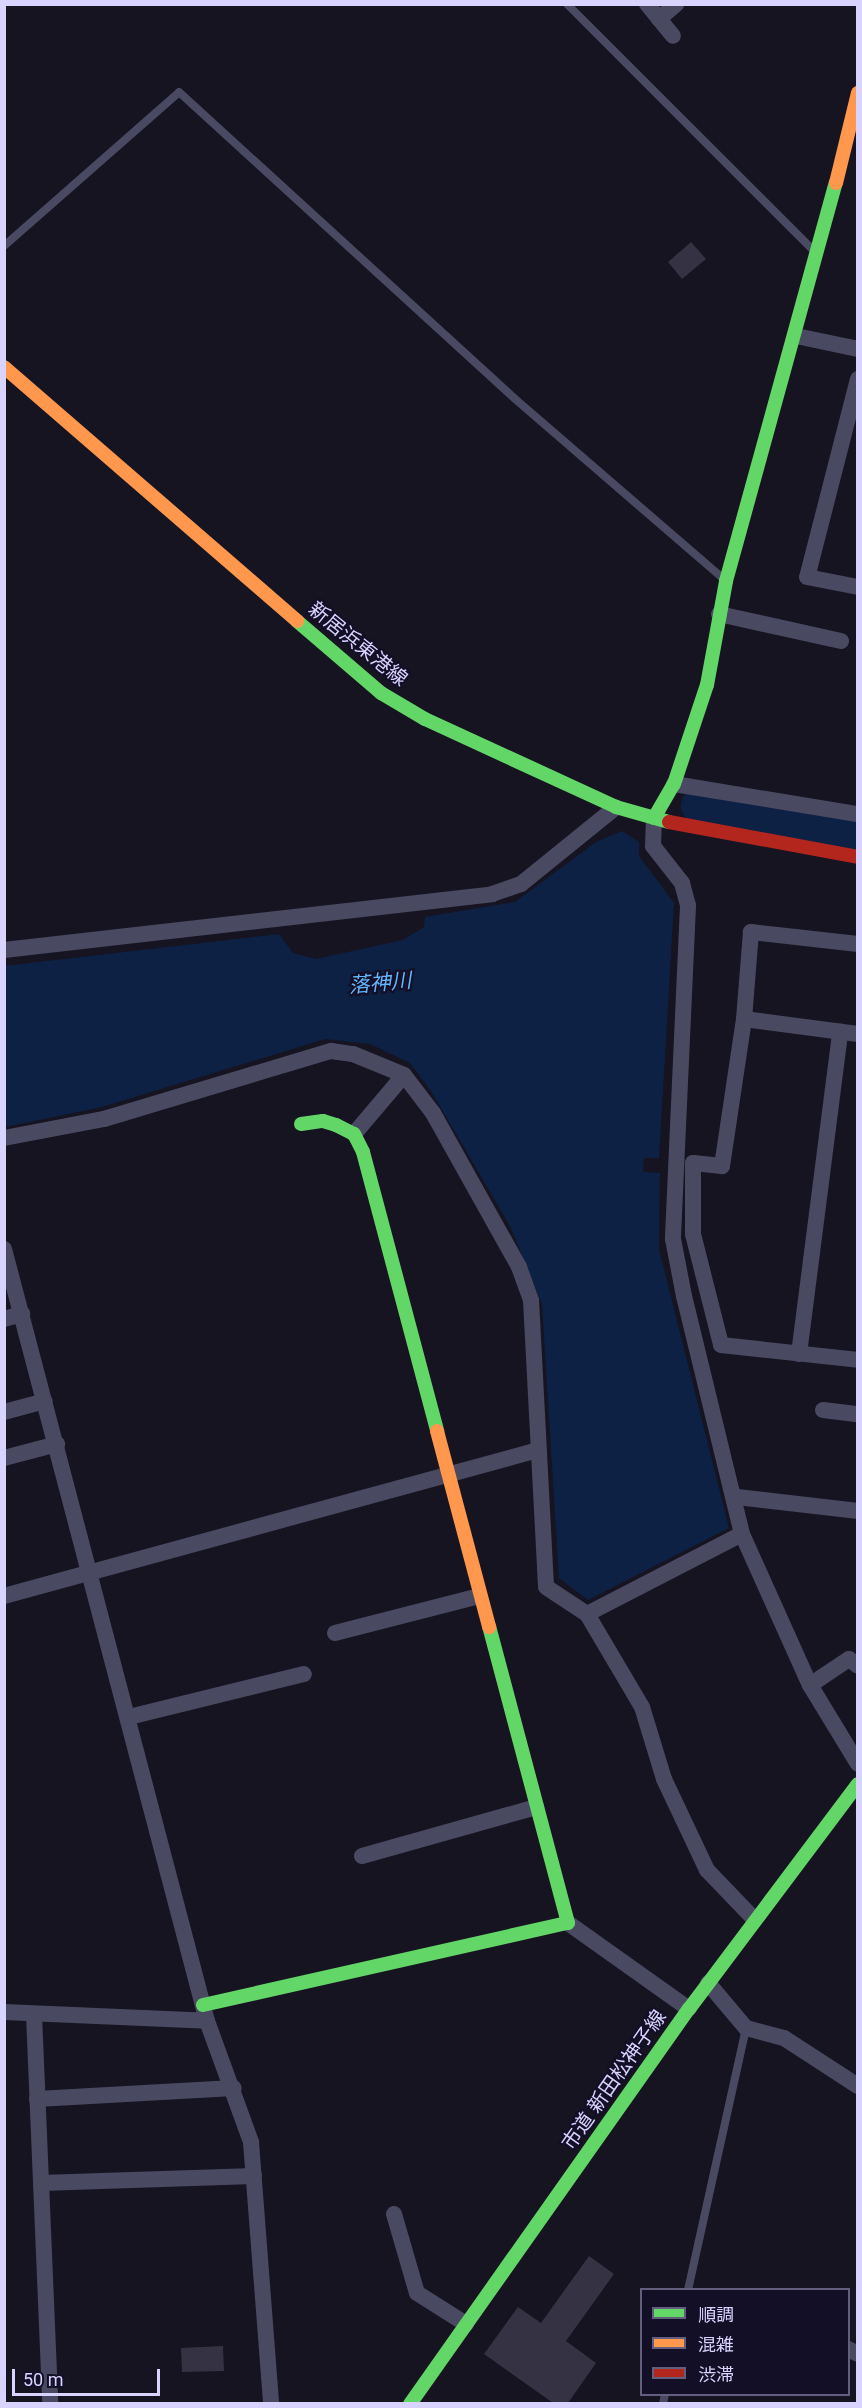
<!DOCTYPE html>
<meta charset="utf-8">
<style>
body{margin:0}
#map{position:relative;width:862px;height:2408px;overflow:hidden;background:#161421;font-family:Roboto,"Noto Sans JP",sans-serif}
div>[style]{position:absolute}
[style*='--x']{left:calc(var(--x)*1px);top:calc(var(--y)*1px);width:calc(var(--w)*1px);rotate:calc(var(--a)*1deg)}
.water>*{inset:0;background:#0d2144}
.river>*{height:36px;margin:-18px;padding:0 18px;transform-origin:18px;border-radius:18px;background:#0d2144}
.building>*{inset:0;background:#343243}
.lane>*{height:8px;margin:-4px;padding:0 4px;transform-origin:4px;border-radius:4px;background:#4a4962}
.street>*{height:16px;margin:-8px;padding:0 8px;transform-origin:8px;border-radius:8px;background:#4a4962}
.fast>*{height:14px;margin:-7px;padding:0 7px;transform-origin:7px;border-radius:7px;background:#63d668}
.slow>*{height:14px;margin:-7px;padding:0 7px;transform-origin:7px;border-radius:7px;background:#ff974d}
.jam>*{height:14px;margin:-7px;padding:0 7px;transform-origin:7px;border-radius:7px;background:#b3261e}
span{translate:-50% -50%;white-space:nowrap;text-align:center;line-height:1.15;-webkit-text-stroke:4.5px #130f26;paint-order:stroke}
.street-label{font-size:20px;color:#d9d4ff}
.water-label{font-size:21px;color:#62b6ff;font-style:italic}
.frame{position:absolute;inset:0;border:6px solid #d9d4ff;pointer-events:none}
.legend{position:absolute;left:640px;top:2288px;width:210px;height:108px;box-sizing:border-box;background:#130f26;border:2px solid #625e7d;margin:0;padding:8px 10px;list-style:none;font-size:18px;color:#d9d4ff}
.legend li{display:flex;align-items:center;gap:12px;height:30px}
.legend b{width:30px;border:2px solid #625e7d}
.scale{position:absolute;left:12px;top:2369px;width:148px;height:27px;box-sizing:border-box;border:3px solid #d9d4ff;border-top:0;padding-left:8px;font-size:18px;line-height:21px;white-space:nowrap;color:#d9d4ff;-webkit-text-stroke:4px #130f26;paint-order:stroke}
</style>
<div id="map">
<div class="water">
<div style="clip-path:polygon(622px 831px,639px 842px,639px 856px,674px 903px,659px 1158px,644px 1158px,643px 1172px,660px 1173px,659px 1249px,729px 1528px,588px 1600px,559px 1578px,542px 1304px,510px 1226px,431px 1091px,410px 1063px,370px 1044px,325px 1039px,102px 1107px,5px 1127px,4px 966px,279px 934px,293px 953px,316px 959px,403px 940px,424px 927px,425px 917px,515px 902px,596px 842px)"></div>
</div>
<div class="river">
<div style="--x:699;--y:806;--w:161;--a:10"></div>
</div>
<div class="building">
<div style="clip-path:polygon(691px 242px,706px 259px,682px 279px,668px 262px)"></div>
<div style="clip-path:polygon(589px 2256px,614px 2274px,566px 2341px,596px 2363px,568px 2403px,553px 2403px,484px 2354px,518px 2307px,541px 2323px)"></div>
<div style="clip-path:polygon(223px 2346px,224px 2371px,182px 2372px,181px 2348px)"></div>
</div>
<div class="lane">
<div style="--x:567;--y:4;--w:351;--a:45"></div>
<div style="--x:4;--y:246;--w:233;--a:-41.3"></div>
<div style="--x:179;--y:92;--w:454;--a:42.4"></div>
<div style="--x:514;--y:398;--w:279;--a:40.8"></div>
<div style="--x:688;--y:2290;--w:268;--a:-77.5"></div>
<div style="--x:663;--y:2404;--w:10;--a:-79"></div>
</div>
<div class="street">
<div style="--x:647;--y:4;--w:41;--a:50.9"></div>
<div style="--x:659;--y:19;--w:23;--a:-41"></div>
<div style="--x:796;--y:336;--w:63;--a:11.8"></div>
<div style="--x:858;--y:379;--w:204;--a:104.4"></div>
<div style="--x:807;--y:577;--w:52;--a:11.1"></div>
<div style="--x:719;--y:614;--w:125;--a:12.5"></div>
<div style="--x:674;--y:784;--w:186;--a:9.3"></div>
<div style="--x:654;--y:818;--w:28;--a:92"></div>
<div style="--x:653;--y:846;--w:47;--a:51.9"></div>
<div style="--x:682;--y:883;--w:24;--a:75"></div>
<div style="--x:688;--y:906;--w:333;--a:92.6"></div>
<div style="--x:673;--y:1239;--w:58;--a:79.1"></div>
<div style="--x:684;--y:1296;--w:245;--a:76.3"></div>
<div style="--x:742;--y:1534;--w:166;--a:65.8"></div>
<div style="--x:810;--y:1685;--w:92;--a:58.7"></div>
<div style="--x:858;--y:944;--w:108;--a:-173.6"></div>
<div style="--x:751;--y:932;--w:87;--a:94.6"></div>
<div style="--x:744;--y:1019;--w:149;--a:98.5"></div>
<div style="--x:722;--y:1166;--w:29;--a:-174"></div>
<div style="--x:693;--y:1163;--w:71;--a:90"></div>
<div style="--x:693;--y:1234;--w:114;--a:75.8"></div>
<div style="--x:721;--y:1345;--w:138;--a:6.2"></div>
<div style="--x:4;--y:950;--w:491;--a:-6.5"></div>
<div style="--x:492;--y:894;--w:31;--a:-19"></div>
<div style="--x:521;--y:884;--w:122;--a:-39"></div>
<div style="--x:744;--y:1019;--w:115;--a:7.5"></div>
<div style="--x:354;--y:1134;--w:77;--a:-49.7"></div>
<div style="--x:404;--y:1075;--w:48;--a:52.7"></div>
<div style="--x:433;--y:1113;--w:176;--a:60.8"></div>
<div style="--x:519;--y:1267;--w:35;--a:70"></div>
<div style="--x:531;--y:1300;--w:287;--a:87"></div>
<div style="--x:546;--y:1587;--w:49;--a:33.4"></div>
<div style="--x:587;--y:1614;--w:174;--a:-27.3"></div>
<div style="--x:4;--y:1138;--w:102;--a:-10.8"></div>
<div style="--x:104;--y:1119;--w:237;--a:-16.7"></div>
<div style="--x:331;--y:1051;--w:22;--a:8"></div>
<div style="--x:353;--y:1054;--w:55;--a:22.4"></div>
<div style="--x:4;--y:1249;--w:798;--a:75.27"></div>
<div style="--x:4;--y:1319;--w:19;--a:-16"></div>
<div style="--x:799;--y:1354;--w:325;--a:-82.7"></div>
<div style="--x:823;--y:1410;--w:35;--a:7"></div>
<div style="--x:4;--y:1412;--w:42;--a:-15"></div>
<div style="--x:4;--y:1458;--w:55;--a:-14.8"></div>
<div style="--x:737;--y:1497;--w:122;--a:6.6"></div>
<div style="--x:4;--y:1596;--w:554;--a:-15.29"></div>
<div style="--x:587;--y:1614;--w:108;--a:59.4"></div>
<div style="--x:642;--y:1707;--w:75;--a:73"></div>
<div style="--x:664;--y:1779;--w:101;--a:64.7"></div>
<div style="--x:707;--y:1870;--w:69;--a:46.2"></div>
<div style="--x:335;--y:1633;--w:149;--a:-14.4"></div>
<div style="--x:810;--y:1685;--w:47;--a:-33.7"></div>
<div style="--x:849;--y:1659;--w:11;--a:38"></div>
<div style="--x:129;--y:1717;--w:180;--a:-13.8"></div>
<div style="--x:362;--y:1856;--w:181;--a:-15.7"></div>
<div style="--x:568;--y:1923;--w:148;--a:35.4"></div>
<div style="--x:708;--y:1983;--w:59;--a:49.8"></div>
<div style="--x:746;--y:2028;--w:39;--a:15"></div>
<div style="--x:784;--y:2038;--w:88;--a:33"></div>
<div style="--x:4;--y:2012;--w:203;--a:2.5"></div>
<div style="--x:207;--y:2021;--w:129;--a:70"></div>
<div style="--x:251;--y:2142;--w:263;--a:85.6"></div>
<div style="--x:34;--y:2015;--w:389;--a:87.6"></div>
<div style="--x:37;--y:2099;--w:197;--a:-3.2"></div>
<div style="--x:41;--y:2183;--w:213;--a:-1.9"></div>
<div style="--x:394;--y:2214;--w:82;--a:73.8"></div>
<div style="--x:417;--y:2293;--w:58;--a:32.3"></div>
<div style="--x:848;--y:2349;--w:11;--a:27"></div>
</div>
<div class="fast">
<div style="--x:297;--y:621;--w:111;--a:40.6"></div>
<div style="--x:381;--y:693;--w:51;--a:30.6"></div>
<div style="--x:425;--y:719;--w:210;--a:24.7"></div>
<div style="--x:616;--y:807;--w:55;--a:15.8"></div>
<div style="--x:654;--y:818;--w:39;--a:-60"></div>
<div style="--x:674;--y:784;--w:104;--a:-71.6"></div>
<div style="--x:707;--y:685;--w:106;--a:-79.6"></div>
<div style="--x:726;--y:581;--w:413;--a:-74.6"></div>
<div style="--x:301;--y:1124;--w:22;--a:-8"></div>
<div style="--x:323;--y:1121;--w:14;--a:17"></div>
<div style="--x:336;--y:1125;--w:20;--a:27"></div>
<div style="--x:354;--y:1134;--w:20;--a:63"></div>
<div style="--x:363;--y:1152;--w:289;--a:75.1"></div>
<div style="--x:203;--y:2005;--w:374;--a:-12.7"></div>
<div style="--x:568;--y:1923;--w:306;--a:-104.9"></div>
<div style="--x:410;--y:2404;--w:484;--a:-54.8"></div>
<div style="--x:689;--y:2009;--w:281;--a:-53.1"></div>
</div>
<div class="slow">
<div style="--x:836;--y:183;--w:93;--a:-76.3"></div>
<div style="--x:4;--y:367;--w:388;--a:40.9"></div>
<div style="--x:437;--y:1431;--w:203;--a:75.1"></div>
</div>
<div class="jam">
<div style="--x:669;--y:822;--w:192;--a:10.5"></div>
</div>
<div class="street-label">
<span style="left:358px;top:644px;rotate:39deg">新居浜東港線</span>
<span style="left:614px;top:2080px;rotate:-55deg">市道 新田松神子線</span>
</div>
<div class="water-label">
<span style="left:380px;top:983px;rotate:-5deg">落神川</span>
</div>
<div class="frame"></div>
<ul class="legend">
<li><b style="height:8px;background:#63d668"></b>順調</li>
<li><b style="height:8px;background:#ff974d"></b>混雑</li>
<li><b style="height:8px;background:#b3261e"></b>渋滞</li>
</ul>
<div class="scale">50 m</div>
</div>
